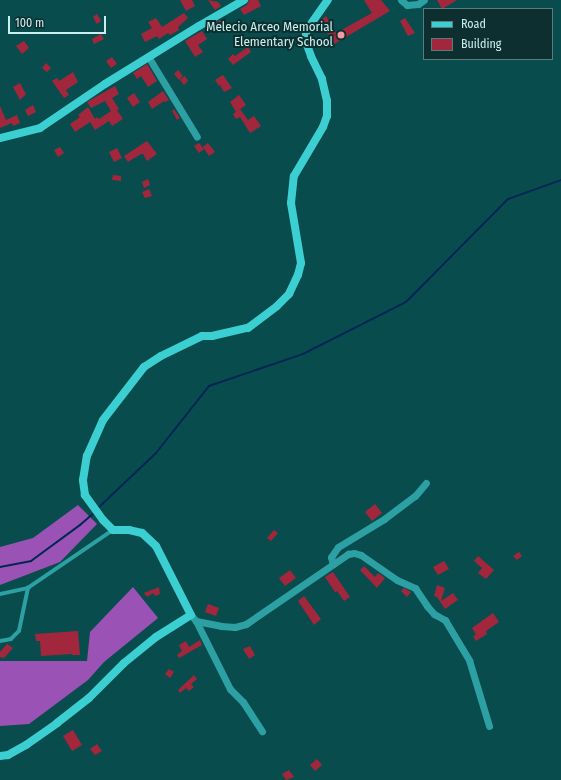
<!DOCTYPE html>
<style>
body{margin:0}
#map{position:relative;width:561px;height:780px;overflow:hidden;background:#094c4d;font-family:"Fira Sans Condensed",sans-serif}
div>[style]{position:absolute}
[style*='--x']{left:calc(var(--x)*1px);top:calc(var(--y)*1px);width:calc(var(--w)*1px);rotate:calc(var(--a)*1deg)}
.forest>*{inset:0;background:#9a53b4}
.stream>*{height:2px;margin:-1px;padding:0 1px;transform-origin:1px;border-radius:1px;background:#002756}
.building>*{inset:0;background:#a3273c}
.lane>*{height:3.5px;margin:-1.75px;padding:0 1.75px;transform-origin:1.75px;border-radius:1.75px;background:#2ca0a2}
.street>*{height:7px;margin:-3.5px;padding:0 3.5px;transform-origin:3.5px;border-radius:3.5px;background:#2ca0a2}
.secondary>*{height:8px;margin:-4px;padding:0 4px;transform-origin:4px;border-radius:4px;background:#3ccfd1}
.dots>*{width:11px;height:11px;translate:-50% -50%;box-sizing:border-box;border:2px solid #0d2f2f;border-radius:50%}
span{translate:-50% -50%;white-space:nowrap;text-align:center;line-height:1.15;-webkit-text-stroke:4px #0d2f2f;paint-order:stroke}
.poi-label{font-size:13px;color:#caefef}
.right{translate:-100% -50%;text-align:right}
.legend{position:absolute;left:423px;top:8px;width:130px;height:52px;box-sizing:border-box;background:#0d2f2f;border:1px solid #597c7c;margin:0;padding:5px 7px;list-style:none;font-size:12px;color:#caefef}
.legend li{display:flex;align-items:center;gap:8px;height:20px}
.legend b{width:20px;border:1px solid #597c7c}
.scale{position:absolute;left:8px;top:16px;width:98px;height:18px;box-sizing:border-box;border:2px solid #caefef;border-top:0;padding-left:5px;font-size:12px;line-height:14px;white-space:nowrap;color:#caefef;-webkit-text-stroke:3px #0d2f2f;paint-order:stroke}
</style>
<div id="map">
<div class="forest">
<div style="clip-path:polygon(78px 505px,97px 524px,60px 562px,0 585px,0 547px,33px 538px)"></div>
<div style="clip-path:polygon(133px 587px,158px 618px,104px 662px,88px 680px,29px 724px,0 726px,0 661px,87px 661px,90px 632px)"></div>
</div>
<div class="stream">
<div style="--x:98;--y:508;--w:80;--a:-43.5"></div>
<div style="--x:156;--y:453;--w:85;--a:-51.7"></div>
<div style="--x:209;--y:386;--w:99;--a:-18.8"></div>
<div style="--x:303;--y:354;--w:115;--a:-26.8"></div>
<div style="--x:406;--y:302;--w:145;--a:-45.3"></div>
<div style="--x:508;--y:199;--w:56;--a:-19.7"></div>
<div style="--x:0;--y:567;--w:32;--a:-11"></div>
<div style="--x:31;--y:561;--w:61;--a:-36.3"></div>
<div style="--x:80;--y:525;--w:18;--a:-41"></div>
</div>
<div class="building">
<div style="clip-path:polygon(180px 0,192px 0,195px 6px,186px 11px)"></div>
<div style="clip-path:polygon(208px 0,218px 2px,221px 6px,215px 10px)"></div>
<div style="clip-path:polygon(249px 0,258px 0,261px 6px,244px 15px,240px 9px,247px 5px)"></div>
<div style="clip-path:polygon(364px 0,381px 0,390px 11px,334px 44px,320px 21px,326px 16px,336px 33px,372px 13px)"></div>
<div style="clip-path:polygon(437px 0,457px 0,442px 9px)"></div>
<div style="clip-path:polygon(184px 13px,188px 18px,178px 27px,179px 30px,170px 35px,168px 33px,159px 39px,157px 36px,145px 42px,141px 34px,152px 28px,148px 22px,156px 18px,162px 27px)"></div>
<div style="clip-path:polygon(97px 14px,101px 21px,97px 24px,93px 17px)"></div>
<div style="clip-path:polygon(405px 18px,415px 33px,408px 36px,400px 21px)"></div>
<div style="clip-path:polygon(222px 19px,225px 24px,219px 28px,215px 23px)"></div>
<div style="clip-path:polygon(202px 31px,207px 39px,198px 45px,203px 52px,195px 57px,185px 41px)"></div>
<div style="clip-path:polygon(101px 34px,104px 39px,94px 44px,92px 39px)"></div>
<div style="clip-path:polygon(24px 41px,29px 48px,22px 54px,16px 46px)"></div>
<div style="clip-path:polygon(248px 47px,251px 52px,233px 65px,228px 59px,233px 54px,235px 56px)"></div>
<div style="clip-path:polygon(112px 57px,117px 64px,111px 68px,106px 61px)"></div>
<div style="clip-path:polygon(46px 63px,51px 68px,47px 72px,42px 68px)"></div>
<div style="clip-path:polygon(147px 64px,157px 81px,148px 87px,141px 76px,137px 79px,133px 73px)"></div>
<div style="clip-path:polygon(178px 70px,183px 76px,179px 80px,174px 74px)"></div>
<div style="clip-path:polygon(73px 72px,78px 82px,66px 90px,69px 95px,64px 98px,52px 81px,57px 78px,59px 81px)"></div>
<div style="clip-path:polygon(223px 75px,232px 88px,224px 92px,220px 85px,219px 86px,215px 80px)"></div>
<div style="clip-path:polygon(185px 76px,188px 81px,184px 85px,180px 80px)"></div>
<div style="clip-path:polygon(20px 83px,26px 94px,20px 100px,13px 87px)"></div>
<div style="clip-path:polygon(115px 86px,119px 94px,112px 98px,119px 109px,117px 110px,123px 119px,112px 126px,109px 121px,95px 130px,90px 122px,75px 132px,70px 124px,80px 117px,78px 115px,88px 107px,95px 119px,97px 117px,99px 119px,111px 111px,105px 101px,91px 108px,87px 102px)"></div>
<div style="clip-path:polygon(163px 91px,169px 100px,165px 102px,164px 101px,152px 109px,148px 102px)"></div>
<div style="clip-path:polygon(134px 93px,140px 102px,133px 107px,127px 98px)"></div>
<div style="clip-path:polygon(239px 95px,246px 105px,236px 112px,230px 102px)"></div>
<div style="clip-path:polygon(33px 105px,36px 112px,28px 116px,25px 110px)"></div>
<div style="clip-path:polygon(0 106px,6px 120px,17px 115px,20px 123px,13px 126px,12px 123px,0 128px)"></div>
<div style="clip-path:polygon(174px 109px,180px 118px,177px 120px,172px 111px)"></div>
<div style="clip-path:polygon(240px 109px,248px 120px,254px 116px,261px 126px,250px 133px,240px 117px,236px 119px,233px 114px)"></div>
<div style="clip-path:polygon(147px 141px,157px 154px,147px 161px,143px 154px,141px 154px,128px 162px,124px 156px)"></div>
<div style="clip-path:polygon(199px 143px,204px 149px,199px 153px,194px 146px)"></div>
<div style="clip-path:polygon(208px 143px,215px 152px,209px 156px,203px 147px)"></div>
<div style="clip-path:polygon(60px 147px,64px 153px,58px 157px,54px 150px)"></div>
<div style="clip-path:polygon(117px 148px,122px 158px,114px 162px,109px 152px)"></div>
<div style="clip-path:polygon(113px 175px,121px 176px,121px 181px,112px 180px)"></div>
<div style="clip-path:polygon(148px 179px,150px 185px,144px 188px,142px 182px)"></div>
<div style="clip-path:polygon(149px 189px,152px 196px,145px 198px,142px 192px)"></div>
<div style="clip-path:polygon(375px 504px,382px 513px,372px 521px,365px 512px)"></div>
<div style="clip-path:polygon(274px 530px,278px 533px,271px 541px,267px 538px)"></div>
<div style="clip-path:polygon(519px 552px,522px 556px,517px 560px,513px 556px)"></div>
<div style="clip-path:polygon(478px 556px,494px 570px,486px 579px,478px 573px,482px 568px,474px 561px)"></div>
<div style="clip-path:polygon(444px 561px,449px 569px,438px 575px,433px 567px)"></div>
<div style="clip-path:polygon(364px 566px,375px 577px,378px 573px,385px 578px,377px 588px,360px 570px)"></div>
<div style="clip-path:polygon(290px 570px,296px 578px,285px 586px,279px 578px)"></div>
<div style="clip-path:polygon(333px 572px,350px 597px,344px 601px,337px 591px,335px 592px,325px 577px)"></div>
<div style="clip-path:polygon(437px 585px,445px 588px,441px 601px,453px 593px,458px 600px,445px 609px,437px 597px,434px 596px)"></div>
<div style="clip-path:polygon(159px 587px,160px 594px,155px 596px,153px 593px,147px 597px,144px 593px)"></div>
<div style="clip-path:polygon(404px 588px,411px 592px,407px 597px,401px 591px)"></div>
<div style="clip-path:polygon(304px 596px,321px 619px,314px 625px,298px 601px)"></div>
<div style="clip-path:polygon(208px 604px,219px 608px,216px 616px,205px 612px)"></div>
<div style="clip-path:polygon(493px 613px,499px 622px,486px 631px,487px 634px,476px 641px,473px 636px,476px 635px,472px 628px)"></div>
<div style="clip-path:polygon(78px 631px,80px 655px,72px 655px,72px 654px,41px 656px,40px 641px,36px 641px,35px 634px)"></div>
<div style="clip-path:polygon(200px 640px,202px 645px,179px 658px,177px 655px,182px 651px,179px 645px,186px 641px,189px 647px)"></div>
<div style="clip-path:polygon(7px 644px,13px 648px,4px 658px,0 657px,0 652px)"></div>
<div style="clip-path:polygon(250px 646px,255px 655px,249px 659px,243px 649px)"></div>
<div style="clip-path:polygon(169px 669px,174px 672px,170px 678px,165px 674px)"></div>
<div style="clip-path:polygon(194px 675px,197px 679px,191px 684px,194px 687px,189px 691px,186px 688px,180px 693px,178px 690px)"></div>
<div style="clip-path:polygon(73px 730px,82px 745px,72px 751px,63px 736px)"></div>
<div style="clip-path:polygon(97px 744px,102px 751px,95px 755px,90px 749px)"></div>
<div style="clip-path:polygon(317px 759px,322px 765px,315px 771px,310px 765px)"></div>
<div style="clip-path:polygon(289px 770px,294px 777px,286px 780px,282px 774px)"></div>
</div>
<div class="lane">
<div style="--x:0;--y:594;--w:29;--a:-12"></div>
<div style="--x:28;--y:588;--w:103;--a:-34.3"></div>
<div style="--x:0;--y:641;--w:11;--a:-10"></div>
<div style="--x:11;--y:639;--w:11;--a:-45"></div>
<div style="--x:19;--y:631;--w:44;--a:-78.2"></div>
</div>
<div class="street">
<div style="--x:401;--y:0;--w:8;--a:40"></div>
<div style="--x:407;--y:5;--w:11;--a:-5"></div>
<div style="--x:418;--y:4;--w:7;--a:-34"></div>
<div style="--x:149;--y:58;--w:92;--a:58.7"></div>
<div style="--x:333;--y:564;--w:7;--a:-106"></div>
<div style="--x:331;--y:557;--w:12;--a:-55"></div>
<div style="--x:338;--y:547;--w:54;--a:-31.3"></div>
<div style="--x:384;--y:519;--w:39;--a:-37"></div>
<div style="--x:415;--y:496;--w:17;--a:-50"></div>
<div style="--x:191;--y:615;--w:8;--a:50"></div>
<div style="--x:196;--y:621;--w:25;--a:11"></div>
<div style="--x:221;--y:626;--w:14;--a:4"></div>
<div style="--x:235;--y:627;--w:11;--a:-15"></div>
<div style="--x:246;--y:624;--w:124;--a:-34.5"></div>
<div style="--x:348;--y:554;--w:6;--a:-9"></div>
<div style="--x:354;--y:553;--w:7;--a:16"></div>
<div style="--x:361;--y:555;--w:44;--a:34.8"></div>
<div style="--x:397;--y:580;--w:20;--a:24"></div>
<div style="--x:415;--y:588;--w:22;--a:56"></div>
<div style="--x:427;--y:606;--w:11;--a:49"></div>
<div style="--x:434;--y:614;--w:13;--a:29"></div>
<div style="--x:445;--y:620;--w:47;--a:59"></div>
<div style="--x:469;--y:660;--w:69;--a:73.1"></div>
<div style="--x:196;--y:621;--w:76;--a:63.4"></div>
<div style="--x:230;--y:689;--w:18;--a:45"></div>
<div style="--x:243;--y:702;--w:35;--a:57"></div>
</div>
<div class="secondary">
<div style="--x:0;--y:138;--w:41;--a:-14"></div>
<div style="--x:40;--y:128;--w:78;--a:-34.1"></div>
<div style="--x:105;--y:84;--w:110;--a:-31.7"></div>
<div style="--x:199;--y:26;--w:52;--a:-30"></div>
<div style="--x:0;--y:756;--w:8;--a:-7"></div>
<div style="--x:8;--y:755;--w:21;--a:-29"></div>
<div style="--x:26;--y:745;--w:38;--a:-35"></div>
<div style="--x:57;--y:723;--w:41;--a:-38"></div>
<div style="--x:89;--y:698;--w:49;--a:-45"></div>
<div style="--x:124;--y:663;--w:41;--a:-39.1"></div>
<div style="--x:156;--y:637;--w:41;--a:-32.2"></div>
<div style="--x:191;--y:615;--w:77;--a:-116.9"></div>
<div style="--x:156;--y:546;--w:19;--a:-137"></div>
<div style="--x:142;--y:533;--w:13;--a:-167"></div>
<div style="--x:129;--y:530;--w:16;--a:180"></div>
<div style="--x:113;--y:530;--w:14;--a:-135"></div>
<div style="--x:103;--y:520;--w:31;--a:-126"></div>
<div style="--x:85;--y:495;--w:15;--a:-98"></div>
<div style="--x:83;--y:480;--w:24;--a:-81"></div>
<div style="--x:87;--y:456;--w:39;--a:-66"></div>
<div style="--x:103;--y:420;--w:67;--a:-52.3"></div>
<div style="--x:144;--y:367;--w:20;--a:-33"></div>
<div style="--x:161;--y:356;--w:46;--a:-26"></div>
<div style="--x:202;--y:336;--w:10;--a:0"></div>
<div style="--x:212;--y:336;--w:37;--a:-13"></div>
<div style="--x:248;--y:328;--w:36;--a:-37"></div>
<div style="--x:277;--y:306;--w:17;--a:-45"></div>
<div style="--x:289;--y:294;--w:21;--a:-65"></div>
<div style="--x:298;--y:275;--w:12;--a:-76"></div>
<div style="--x:301;--y:263;--w:61;--a:-99.5"></div>
<div style="--x:291;--y:203;--w:27;--a:-84"></div>
<div style="--x:294;--y:176;--w:57;--a:-59.4"></div>
<div style="--x:323;--y:127;--w:12;--a:-70"></div>
<div style="--x:327;--y:116;--w:15;--a:-90"></div>
<div style="--x:327;--y:101;--w:23;--a:-103"></div>
<div style="--x:322;--y:79;--w:25;--a:-116"></div>
<div style="--x:311;--y:56;--w:15;--a:-110"></div>
<div style="--x:306;--y:42;--w:11;--a:-90"></div>
<div style="--x:306;--y:31;--w:38;--a:-55"></div>
</div>
<div class="dots">
<div style="left:341px;top:35px;background:#f49b9f"></div>
</div>
<div class="poi-label">
<span class="right" style="left:333px;top:35px">Melecio Arceo Memorial<br>Elementary School</span>
</div>
<ul class="legend">
<li><b style="height:5px;background:#3ccfd1"></b>Road</li>
<li><b style="height:11px;background:#a3273c"></b>Building</li>
</ul>
<div class="scale">100 m</div>
</div>
